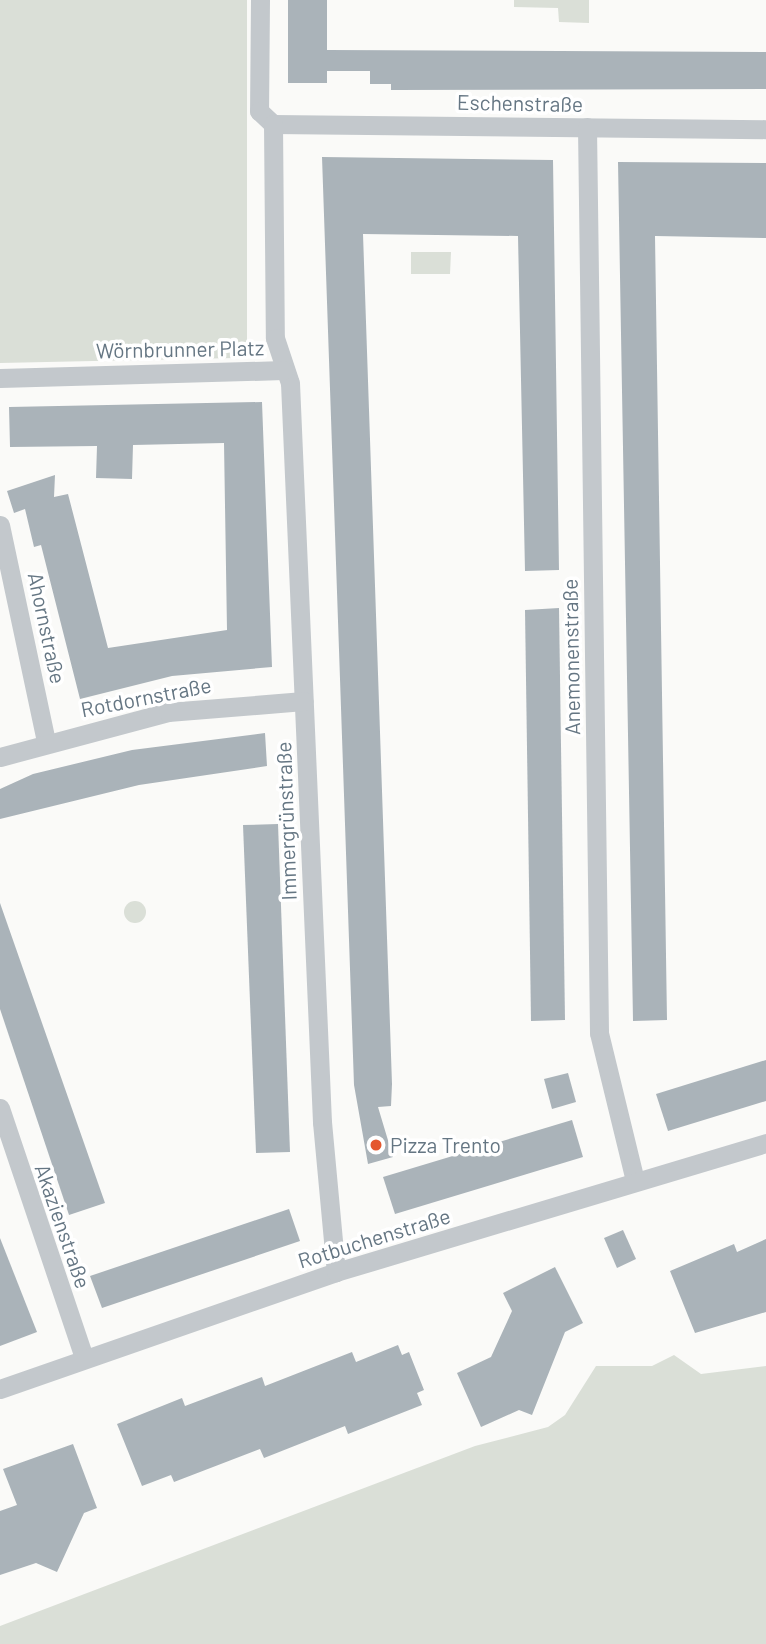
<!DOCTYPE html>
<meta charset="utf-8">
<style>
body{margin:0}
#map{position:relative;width:766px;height:1644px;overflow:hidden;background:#fafaf8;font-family:Barlow,sans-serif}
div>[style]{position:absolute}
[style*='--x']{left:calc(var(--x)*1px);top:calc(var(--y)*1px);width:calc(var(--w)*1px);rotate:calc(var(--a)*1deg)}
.green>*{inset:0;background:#dadfd7}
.round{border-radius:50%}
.building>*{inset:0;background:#aab3b9}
.minor>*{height:19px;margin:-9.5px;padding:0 9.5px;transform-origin:9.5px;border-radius:9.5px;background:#c3c8cc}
.dots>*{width:19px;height:19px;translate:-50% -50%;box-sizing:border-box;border:4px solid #fff;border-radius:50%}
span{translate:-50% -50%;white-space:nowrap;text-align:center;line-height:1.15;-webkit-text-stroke:7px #fff;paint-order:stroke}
.street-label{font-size:21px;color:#657683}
.poi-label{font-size:21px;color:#657683}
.left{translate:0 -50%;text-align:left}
</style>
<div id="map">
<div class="green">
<div style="clip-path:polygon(0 0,247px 0,247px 349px,234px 358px,0 363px)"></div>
<div style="clip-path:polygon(514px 0,589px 0,589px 23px,559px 22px,558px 8px,514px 7px)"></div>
<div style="clip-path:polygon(411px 252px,451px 252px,450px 274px,411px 274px)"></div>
<div class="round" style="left:124px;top:901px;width:22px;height:22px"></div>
<div style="clip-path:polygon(674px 1355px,701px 1374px,766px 1366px,766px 1644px,0 1644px,0 1626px,475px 1446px,548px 1427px,565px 1415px,596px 1366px,652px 1366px)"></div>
</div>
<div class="building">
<div style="clip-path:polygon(288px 0,327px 0,327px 50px,766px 52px,766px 89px,391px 90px,391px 84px,370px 84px,370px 71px,327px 71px,327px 83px,288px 83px)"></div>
<div style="clip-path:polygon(322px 157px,553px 160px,559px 570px,525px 571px,518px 236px,363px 234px,392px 1084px,391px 1106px,378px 1107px,393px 1157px,368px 1164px,354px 1085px)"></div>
<div style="clip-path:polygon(618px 162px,766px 163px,766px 238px,655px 236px,667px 1020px,633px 1021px)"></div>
<div style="clip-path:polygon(262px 402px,272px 667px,172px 676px,80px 699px,41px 545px,34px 547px,25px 509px,14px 513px,7px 491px,55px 475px,54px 497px,68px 494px,108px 648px,227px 630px,224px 443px,133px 445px,132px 479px,96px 478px,97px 446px,10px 447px,9px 407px)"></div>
<div style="clip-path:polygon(559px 608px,565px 1020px,531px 1021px,525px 610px)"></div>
<div style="clip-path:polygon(265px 733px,267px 766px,139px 785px,0 819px,0 789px,33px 774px,132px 750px)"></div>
<div style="clip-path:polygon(278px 824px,290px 1152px,256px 1153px,243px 825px)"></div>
<div style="clip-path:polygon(0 903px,105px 1203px,69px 1215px,0 1009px)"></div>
<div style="clip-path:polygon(766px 1060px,766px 1101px,668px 1131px,656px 1094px)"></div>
<div style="clip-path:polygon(568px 1073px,576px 1102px,552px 1109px,544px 1079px)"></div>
<div style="clip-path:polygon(572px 1120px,583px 1157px,395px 1214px,383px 1177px)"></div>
<div style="clip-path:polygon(289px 1209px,300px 1241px,102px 1308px,90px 1276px)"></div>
<div style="clip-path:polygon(623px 1230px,636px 1259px,617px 1268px,604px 1238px)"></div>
<div style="clip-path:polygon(0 1238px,37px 1332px,0 1346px)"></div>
<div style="clip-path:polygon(766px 1239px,766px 1312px,695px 1333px,670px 1271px,734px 1244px,737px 1252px)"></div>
<div style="clip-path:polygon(555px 1267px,583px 1323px,565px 1332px,532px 1415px,519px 1410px,481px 1427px,457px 1373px,491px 1357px,512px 1311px,503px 1293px)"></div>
<div style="clip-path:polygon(398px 1345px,402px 1355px,409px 1352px,424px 1390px,417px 1393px,422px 1405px,348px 1434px,345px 1426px,264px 1458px,260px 1449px,174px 1482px,171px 1475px,142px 1486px,117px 1424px,182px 1398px,185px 1406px,262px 1377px,265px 1386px,352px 1352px,356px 1362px)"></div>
<div style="clip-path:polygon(73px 1444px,97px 1508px,84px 1513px,57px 1572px,36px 1563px,0 1575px,0 1511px,17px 1505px,3px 1469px)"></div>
</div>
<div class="minor">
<div style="--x:260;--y:0;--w:111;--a:90.5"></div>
<div style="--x:259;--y:111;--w:19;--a:43"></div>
<div style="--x:273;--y:124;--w:493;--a:0.6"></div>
<div style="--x:273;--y:124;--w:214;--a:89.5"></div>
<div style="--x:275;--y:338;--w:47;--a:71.6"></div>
<div style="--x:290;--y:383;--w:740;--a:87.52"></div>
<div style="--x:322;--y:1122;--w:151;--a:84.7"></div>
<div style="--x:587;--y:127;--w:906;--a:89.24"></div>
<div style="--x:599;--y:1033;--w:152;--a:76.3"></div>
<div style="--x:0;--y:378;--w:283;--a:-1.6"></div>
<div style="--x:0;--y:525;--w:222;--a:78"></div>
<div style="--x:0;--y:757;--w:174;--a:-15"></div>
<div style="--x:168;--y:712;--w:136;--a:-4.6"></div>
<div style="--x:0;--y:1108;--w:264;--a:71.4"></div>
<div style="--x:0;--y:1389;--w:356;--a:-19.2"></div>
<div style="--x:336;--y:1272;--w:449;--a:-16.7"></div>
</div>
<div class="dots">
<div style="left:376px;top:1145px;background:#e4572e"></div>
</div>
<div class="street-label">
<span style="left:520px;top:103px;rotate:1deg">Eschenstraße</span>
<span style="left:180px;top:349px;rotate:-1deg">Wörnbrunner Platz</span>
<span style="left:47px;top:628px;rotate:78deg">Ahornstraße</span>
<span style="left:571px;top:657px;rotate:-91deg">Anemonenstraße</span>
<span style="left:146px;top:697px;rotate:-11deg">Rotdornstraße</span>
<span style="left:286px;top:821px;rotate:-92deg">Immergrünstraße</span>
<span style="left:63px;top:1226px;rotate:71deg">Akazienstraße</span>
<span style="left:374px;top:1238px;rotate:-17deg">Rotbuchenstraße</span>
</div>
<div class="poi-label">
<span class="left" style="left:390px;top:1145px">Pizza Trento</span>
</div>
</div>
